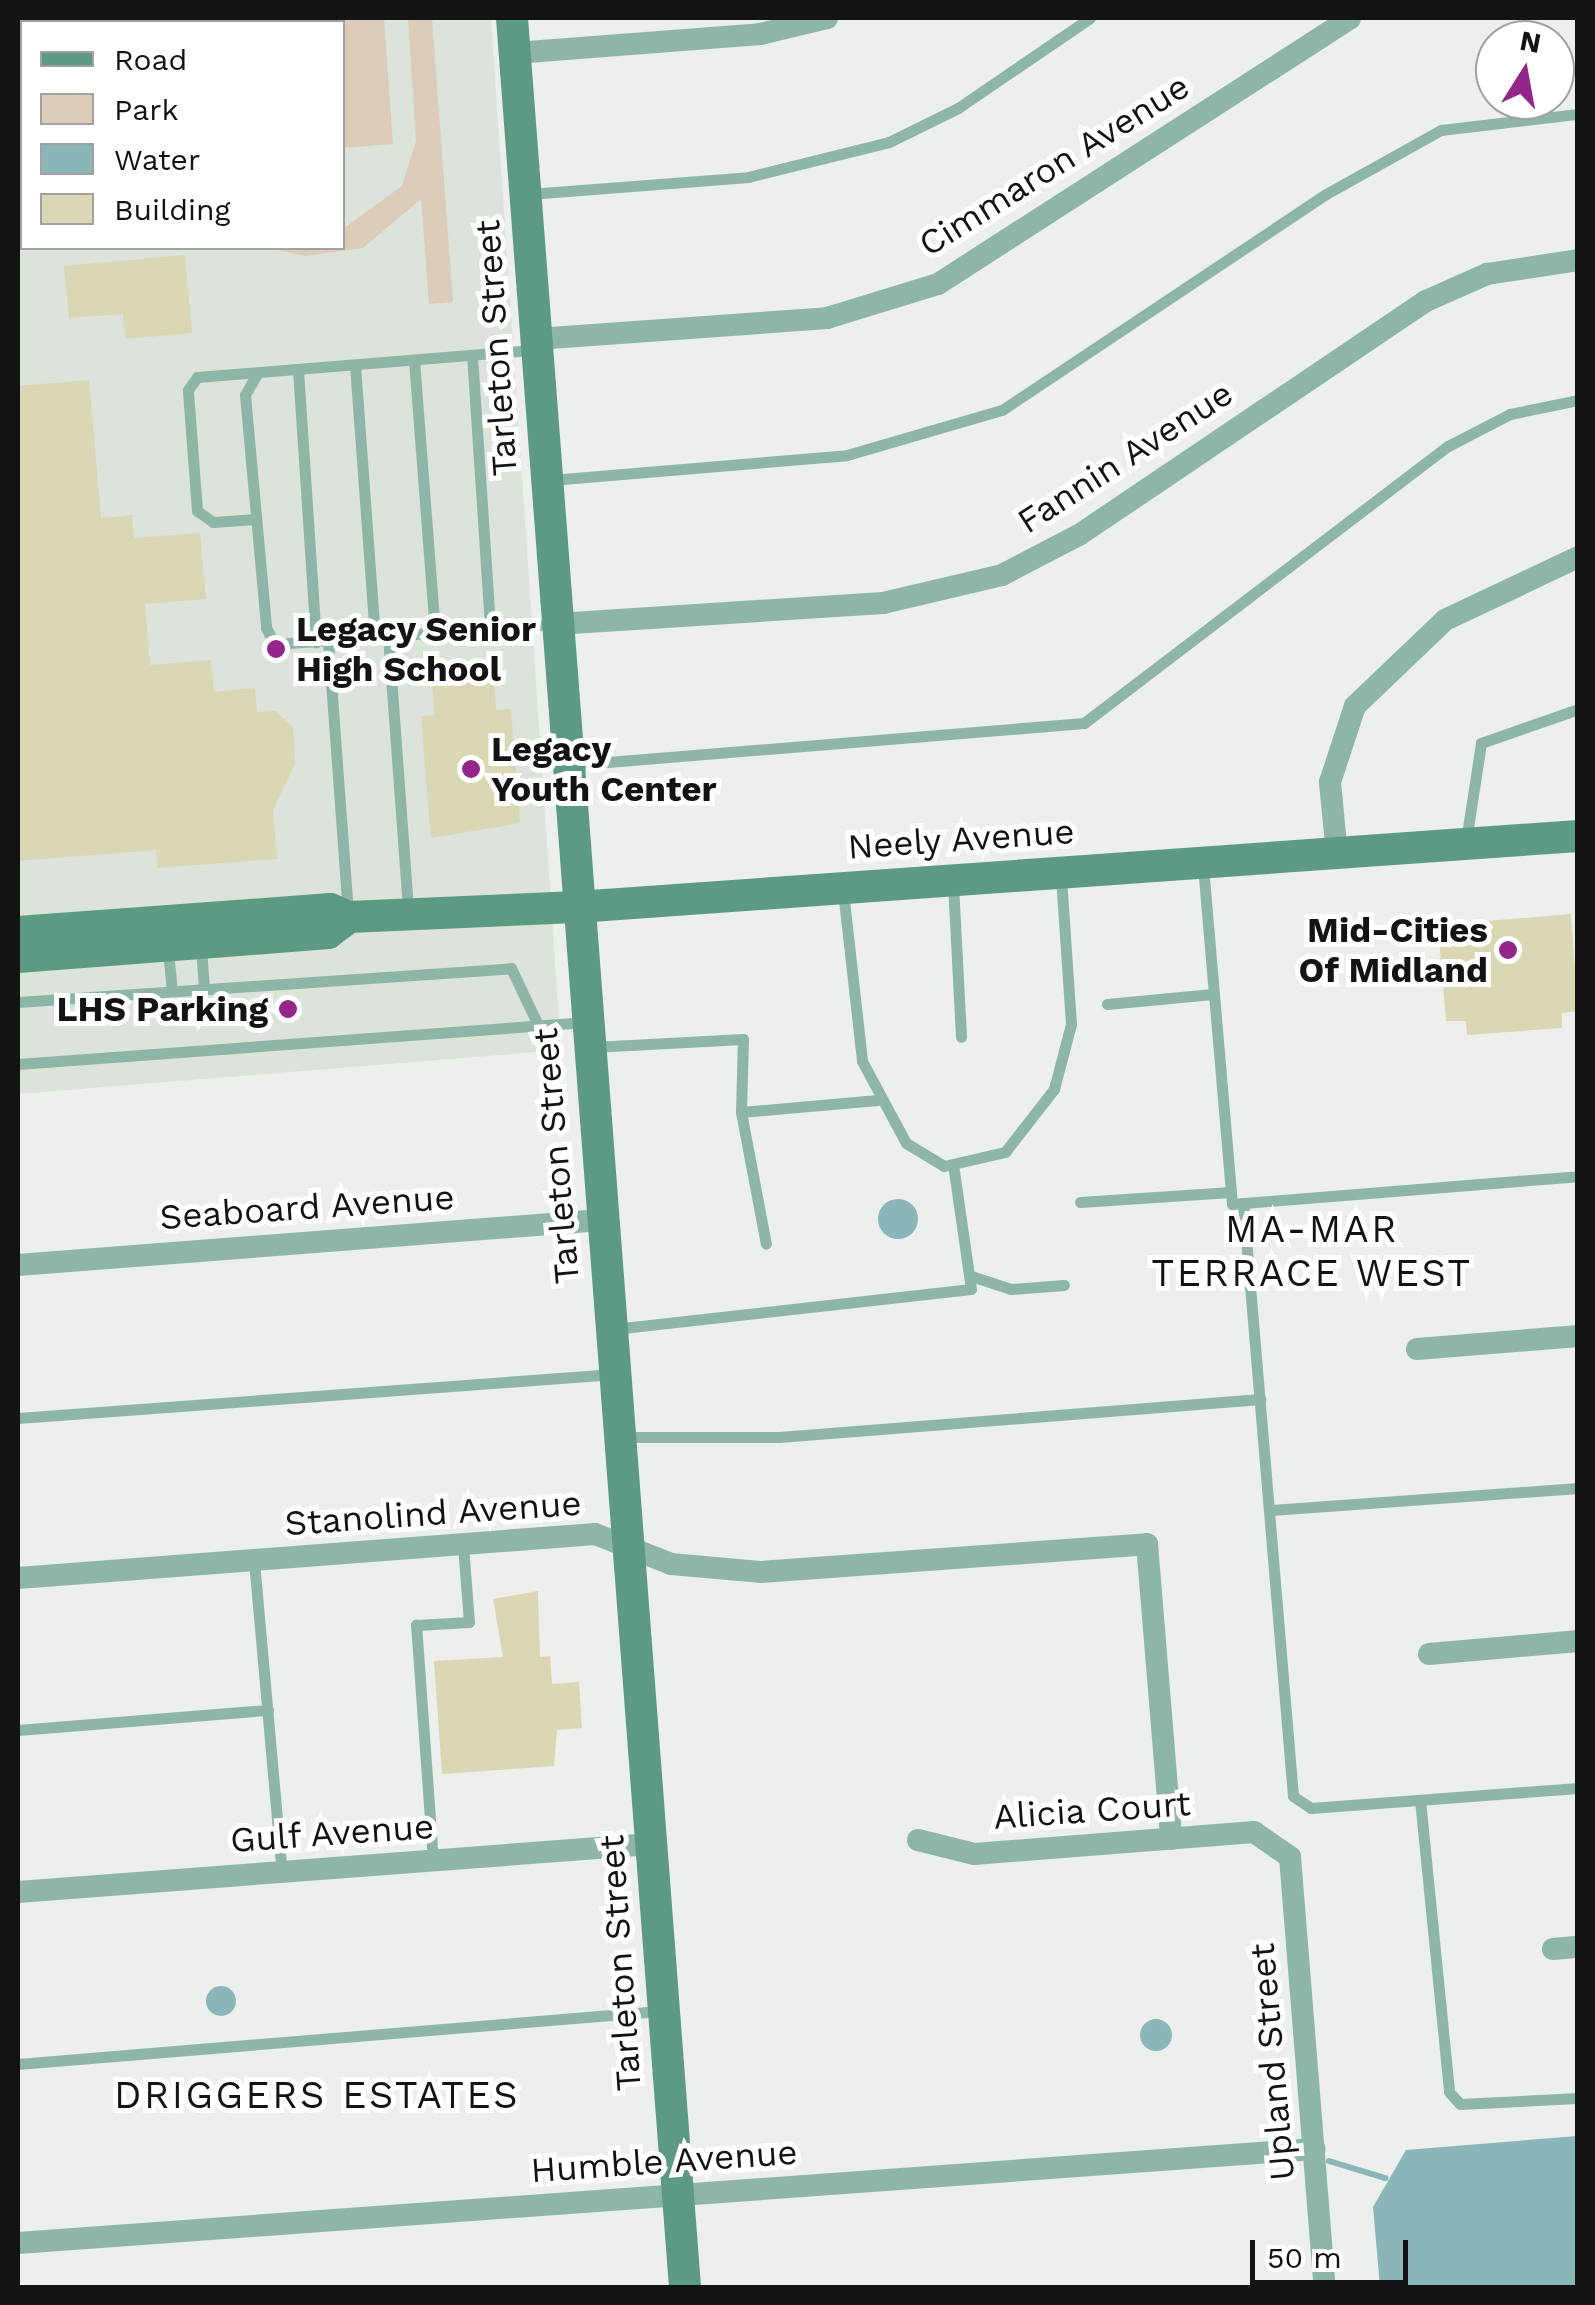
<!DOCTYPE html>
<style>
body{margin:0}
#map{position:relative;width:1595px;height:2305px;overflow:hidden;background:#edefec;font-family:"Work Sans",sans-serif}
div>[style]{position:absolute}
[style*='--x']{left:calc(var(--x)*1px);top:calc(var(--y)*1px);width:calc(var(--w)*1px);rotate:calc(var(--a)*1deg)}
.built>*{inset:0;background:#dce3da}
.green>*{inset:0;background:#dcccb8}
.water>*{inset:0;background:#8ab6ba}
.round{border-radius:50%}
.stream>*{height:6px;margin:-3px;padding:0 3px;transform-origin:3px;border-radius:3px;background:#8ab6ba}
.building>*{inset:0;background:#d9d7b4}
.lane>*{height:11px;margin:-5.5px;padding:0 5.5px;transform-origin:5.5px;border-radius:5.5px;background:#8eb6a8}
.street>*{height:22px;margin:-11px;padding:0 11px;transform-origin:11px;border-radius:11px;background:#8eb6a8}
.secondary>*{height:32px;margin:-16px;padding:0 16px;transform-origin:16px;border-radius:16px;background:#5c9a86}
.dots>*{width:28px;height:28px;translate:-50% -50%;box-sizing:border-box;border:5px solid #fff;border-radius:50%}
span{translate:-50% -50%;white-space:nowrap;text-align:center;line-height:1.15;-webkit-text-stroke:10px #fff;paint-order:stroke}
.street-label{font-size:35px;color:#121312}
.poi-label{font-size:35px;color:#121312;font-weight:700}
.left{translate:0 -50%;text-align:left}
.right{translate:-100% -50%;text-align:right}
.neighbourhood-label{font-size:38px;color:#121312;letter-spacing:2.5px}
.frame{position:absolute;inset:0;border:20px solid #121312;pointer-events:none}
.legend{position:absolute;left:20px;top:20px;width:325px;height:230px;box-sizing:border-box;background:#fff;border:2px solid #a0a1a0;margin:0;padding:12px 18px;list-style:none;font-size:30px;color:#121312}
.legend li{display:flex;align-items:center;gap:20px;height:50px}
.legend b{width:50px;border:2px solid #a0a1a0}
.north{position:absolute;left:1475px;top:20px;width:100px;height:100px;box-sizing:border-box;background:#fff;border:2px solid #a0a1a0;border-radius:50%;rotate:11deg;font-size:28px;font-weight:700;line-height:40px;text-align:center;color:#121312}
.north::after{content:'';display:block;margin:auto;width:35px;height:45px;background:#932789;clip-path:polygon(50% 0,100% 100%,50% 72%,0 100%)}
.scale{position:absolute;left:1250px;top:2240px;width:158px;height:45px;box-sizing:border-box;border:5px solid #121312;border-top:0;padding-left:12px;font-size:30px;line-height:35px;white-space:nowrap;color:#121312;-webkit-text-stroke:8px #fff;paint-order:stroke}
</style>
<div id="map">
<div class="built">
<div style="clip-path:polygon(evenodd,18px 18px,491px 18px,561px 1050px,18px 1094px,18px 18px,22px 22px,342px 22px,342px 248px,22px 248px,22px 22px)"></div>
</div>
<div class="green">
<div style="clip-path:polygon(229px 18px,384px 18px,393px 144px,343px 148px,342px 22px)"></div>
<div style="clip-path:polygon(408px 18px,432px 18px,453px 302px,429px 304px,421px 199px,363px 248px,305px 256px,269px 248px,342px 248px,343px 229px,402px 186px,416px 141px)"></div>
</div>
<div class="water">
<div class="round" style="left:878px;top:1199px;width:40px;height:40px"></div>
<div class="round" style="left:206px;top:1986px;width:30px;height:30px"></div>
<div class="round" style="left:1140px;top:2019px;width:32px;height:32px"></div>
<div style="clip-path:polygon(1577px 2136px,1577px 2287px,1380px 2287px,1373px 2207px,1406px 2150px)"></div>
</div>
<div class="stream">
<div style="--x:1329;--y:2161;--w:59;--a:16.9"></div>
</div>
<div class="building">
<div style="clip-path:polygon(185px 255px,192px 333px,125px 339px,123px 314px,69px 318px,64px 266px)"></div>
<div style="clip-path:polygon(89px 380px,101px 518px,132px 515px,134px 538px,200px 533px,206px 599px,145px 604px,150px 665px,211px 660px,214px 692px,255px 688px,257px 712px,275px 711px,293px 727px,295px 764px,273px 810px,277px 859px,157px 868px,156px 850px,18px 861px,18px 386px)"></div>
<div style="clip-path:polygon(493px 668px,496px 710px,511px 709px,520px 823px,431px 838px,421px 716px,435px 715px,431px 674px)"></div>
<div style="clip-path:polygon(1571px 914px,1578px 1011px,1562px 1013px,1562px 1028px,1467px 1035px,1466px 1021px,1446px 1021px,1438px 925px)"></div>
<div style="clip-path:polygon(538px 1591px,540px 1657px,550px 1656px,552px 1684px,579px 1682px,582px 1728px,557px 1730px,554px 1766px,442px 1774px,434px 1661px,503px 1657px,493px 1599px)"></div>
</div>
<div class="lane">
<div style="--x:529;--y:194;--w:220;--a:-4.4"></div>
<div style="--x:748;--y:177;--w:145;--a:-13.9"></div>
<div style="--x:889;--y:142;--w:77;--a:-26.2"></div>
<div style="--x:958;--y:108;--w:160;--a:-34.3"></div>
<div style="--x:472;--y:355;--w:275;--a:86.2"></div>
<div style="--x:414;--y:360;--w:274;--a:85.6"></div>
<div style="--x:355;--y:365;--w:273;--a:85.8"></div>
<div style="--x:298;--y:370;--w:273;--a:86.2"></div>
<div style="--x:257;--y:374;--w:24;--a:120"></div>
<div style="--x:245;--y:395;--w:234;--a:84.8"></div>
<div style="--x:266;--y:628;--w:18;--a:61"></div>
<div style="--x:275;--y:644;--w:282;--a:-4.1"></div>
<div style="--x:551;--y:480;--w:297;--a:-4.8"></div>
<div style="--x:847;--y:455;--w:161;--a:-16.2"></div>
<div style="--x:1002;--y:410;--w:389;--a:-33.7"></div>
<div style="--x:1326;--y:194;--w:132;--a:-29.1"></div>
<div style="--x:1441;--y:130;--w:138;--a:-6.7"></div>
<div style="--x:256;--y:519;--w:43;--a:176"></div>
<div style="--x:213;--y:522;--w:19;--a:-145"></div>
<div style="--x:197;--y:511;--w:121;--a:-94.3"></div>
<div style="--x:188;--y:390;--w:16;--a:-55"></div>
<div style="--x:197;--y:377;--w:336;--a:-4.6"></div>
<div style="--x:388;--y:636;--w:275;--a:85.8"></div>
<div style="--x:328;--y:641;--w:271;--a:85.8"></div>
<div style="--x:571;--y:765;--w:515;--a:-4.68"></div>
<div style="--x:1084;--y:723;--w:457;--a:-37.3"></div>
<div style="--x:1448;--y:446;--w:70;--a:-27.3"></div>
<div style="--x:1510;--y:414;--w:69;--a:-11.6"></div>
<div style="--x:1466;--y:841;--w:99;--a:-81.3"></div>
<div style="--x:1481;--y:743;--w:103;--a:-19.3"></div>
<div style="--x:1203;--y:866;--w:339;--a:85.1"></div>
<div style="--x:1232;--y:1204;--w:347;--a:-4.6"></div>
<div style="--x:953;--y:884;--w:153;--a:87"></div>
<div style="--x:843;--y:891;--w:171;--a:83.6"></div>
<div style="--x:862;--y:1061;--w:93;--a:61.8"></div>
<div style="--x:906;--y:1143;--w:44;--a:31.2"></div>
<div style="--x:944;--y:1166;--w:63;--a:-12.9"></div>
<div style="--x:1005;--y:1152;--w:80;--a:-52.1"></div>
<div style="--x:1054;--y:1089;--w:67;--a:-75.3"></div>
<div style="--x:1071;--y:1024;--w:148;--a:-93.9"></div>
<div style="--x:201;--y:948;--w:40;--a:85.7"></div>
<div style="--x:168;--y:951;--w:40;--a:84.3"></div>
<div style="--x:18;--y:1002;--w:494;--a:-3.9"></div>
<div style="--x:511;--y:968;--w:63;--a:64.7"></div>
<div style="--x:1107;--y:1004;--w:106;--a:-5.4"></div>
<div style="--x:593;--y:1047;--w:150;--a:-3.1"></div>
<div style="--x:743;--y:1039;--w:73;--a:91.6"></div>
<div style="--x:741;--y:1112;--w:137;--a:-5"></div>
<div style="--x:18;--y:1064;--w:570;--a:-4.23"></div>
<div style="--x:741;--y:1112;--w:134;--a:79.3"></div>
<div style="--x:1080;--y:1202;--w:151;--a:-3.8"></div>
<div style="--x:1243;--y:1203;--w:595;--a:85.18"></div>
<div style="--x:1293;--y:1796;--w:22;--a:34"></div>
<div style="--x:1311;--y:1808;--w:268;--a:-4.3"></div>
<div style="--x:971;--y:1276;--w:42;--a:18"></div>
<div style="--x:1011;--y:1289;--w:53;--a:-4.3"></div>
<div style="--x:614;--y:1329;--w:359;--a:-6.4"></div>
<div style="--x:971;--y:1289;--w:126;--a:-98.2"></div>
<div style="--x:18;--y:1418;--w:598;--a:-4.22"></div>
<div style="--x:623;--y:1437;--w:156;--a:0"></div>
<div style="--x:779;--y:1437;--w:483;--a:-4.5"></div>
<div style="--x:1271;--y:1510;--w:308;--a:-4.1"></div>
<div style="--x:254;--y:1561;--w:312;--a:84.9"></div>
<div style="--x:18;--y:1730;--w:251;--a:-4.6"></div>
<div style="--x:1420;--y:1800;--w:293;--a:84.3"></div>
<div style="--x:1449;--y:2092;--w:16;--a:47"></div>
<div style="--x:1460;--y:2104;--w:118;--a:-2.9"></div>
<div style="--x:433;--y:1861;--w:237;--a:-94.1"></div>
<div style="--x:416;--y:1625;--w:53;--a:-3.2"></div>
<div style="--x:469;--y:1622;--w:77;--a:-94.5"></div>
<div style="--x:18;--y:2064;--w:644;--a:-4.72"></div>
</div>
<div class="street">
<div style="--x:515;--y:53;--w:246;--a:-4.4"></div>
<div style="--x:760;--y:34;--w:69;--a:-13.4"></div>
<div style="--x:536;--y:339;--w:292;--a:-4.1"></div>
<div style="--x:827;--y:318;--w:116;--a:-17"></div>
<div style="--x:938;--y:284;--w:490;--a:-32.8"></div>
<div style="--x:557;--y:624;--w:327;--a:-3.7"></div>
<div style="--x:883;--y:603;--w:122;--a:-13.2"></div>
<div style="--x:1002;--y:575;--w:87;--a:-27.5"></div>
<div style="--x:1079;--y:535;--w:419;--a:-34"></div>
<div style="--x:1426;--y:301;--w:67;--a:-23.9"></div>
<div style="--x:1487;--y:274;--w:92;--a:-8.7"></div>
<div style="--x:1337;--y:854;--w:72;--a:-95.6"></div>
<div style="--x:1330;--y:782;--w:80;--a:-71.8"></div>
<div style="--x:1355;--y:706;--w:124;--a:-43.7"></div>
<div style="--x:1445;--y:620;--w:147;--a:-25.3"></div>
<div style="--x:18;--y:1265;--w:585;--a:-4.41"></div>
<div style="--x:1417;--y:1349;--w:162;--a:-4.6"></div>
<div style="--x:18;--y:1578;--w:579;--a:-4.36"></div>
<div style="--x:595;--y:1534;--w:82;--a:21.5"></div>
<div style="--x:671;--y:1564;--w:89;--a:5.1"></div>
<div style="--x:760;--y:1572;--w:388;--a:-4.1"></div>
<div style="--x:1147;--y:1544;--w:296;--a:85.3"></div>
<div style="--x:1429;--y:1654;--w:150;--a:-5"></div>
<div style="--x:918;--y:1840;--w:58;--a:14"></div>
<div style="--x:974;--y:1854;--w:281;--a:-4.5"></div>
<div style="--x:1254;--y:1832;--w:44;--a:34.8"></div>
<div style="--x:1290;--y:1857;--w:432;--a:85.4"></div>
<div style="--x:18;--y:1892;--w:635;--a:-4.34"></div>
<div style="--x:1553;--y:1949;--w:25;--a:-5"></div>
<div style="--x:18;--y:2243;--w:1300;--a:-4.15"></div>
</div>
<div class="secondary">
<div style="--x:512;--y:18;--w:2277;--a:85.64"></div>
<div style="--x:18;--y:932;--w:313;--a:-4.2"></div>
<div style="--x:330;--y:909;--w:21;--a:23"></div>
<div style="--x:349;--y:917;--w:228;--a:-2.5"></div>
<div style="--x:577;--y:907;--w:1004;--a:-4.06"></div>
<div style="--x:18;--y:957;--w:311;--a:-4.4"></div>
<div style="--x:328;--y:933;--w:26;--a:-37"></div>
</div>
<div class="dots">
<div style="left:276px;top:649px;background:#932789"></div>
<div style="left:471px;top:769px;background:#932789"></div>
<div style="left:1508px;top:950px;background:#932789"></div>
<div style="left:288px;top:1009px;background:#932789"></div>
</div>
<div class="street-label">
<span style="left:1054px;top:165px;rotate:-32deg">Cimmaron Avenue</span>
<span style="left:496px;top:348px;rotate:-94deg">Tarleton Street</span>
<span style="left:1125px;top:457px;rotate:-33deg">Fannin Avenue</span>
<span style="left:961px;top:839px;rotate:-4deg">Neely Avenue</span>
<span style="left:556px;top:1156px;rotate:-95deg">Tarleton Street</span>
<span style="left:307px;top:1207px;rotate:-4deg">Seaboard Avenue</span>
<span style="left:433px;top:1513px;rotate:-4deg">Stanolind Avenue</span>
<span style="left:1092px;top:1810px;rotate:-4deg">Alicia Court</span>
<span style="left:332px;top:1833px;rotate:-4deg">Gulf Avenue</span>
<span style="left:620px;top:1963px;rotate:-94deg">Tarleton Street</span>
<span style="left:1272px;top:2062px;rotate:-95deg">Upland Street</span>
<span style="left:664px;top:2161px;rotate:-4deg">Humble Avenue</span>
</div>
<div class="poi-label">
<span class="left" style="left:296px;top:649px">Legacy Senior<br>High School</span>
<span class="left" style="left:491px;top:769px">Legacy<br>Youth Center</span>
<span class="right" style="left:1488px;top:950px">Mid-Cities<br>Of Midland</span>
<span class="right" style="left:268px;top:1009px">LHS Parking</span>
</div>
<div class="neighbourhood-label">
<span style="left:1312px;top:1252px">MA-MAR<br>TERRACE WEST</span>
<span style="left:317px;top:2096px">DRIGGERS ESTATES</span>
</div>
<div class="frame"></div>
<ul class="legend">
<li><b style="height:12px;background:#5c9a86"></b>Road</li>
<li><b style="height:28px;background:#dcccb8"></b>Park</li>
<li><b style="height:28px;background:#8ab6ba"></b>Water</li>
<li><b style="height:28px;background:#d9d7b4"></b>Building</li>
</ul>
<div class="north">N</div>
<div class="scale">50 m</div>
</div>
